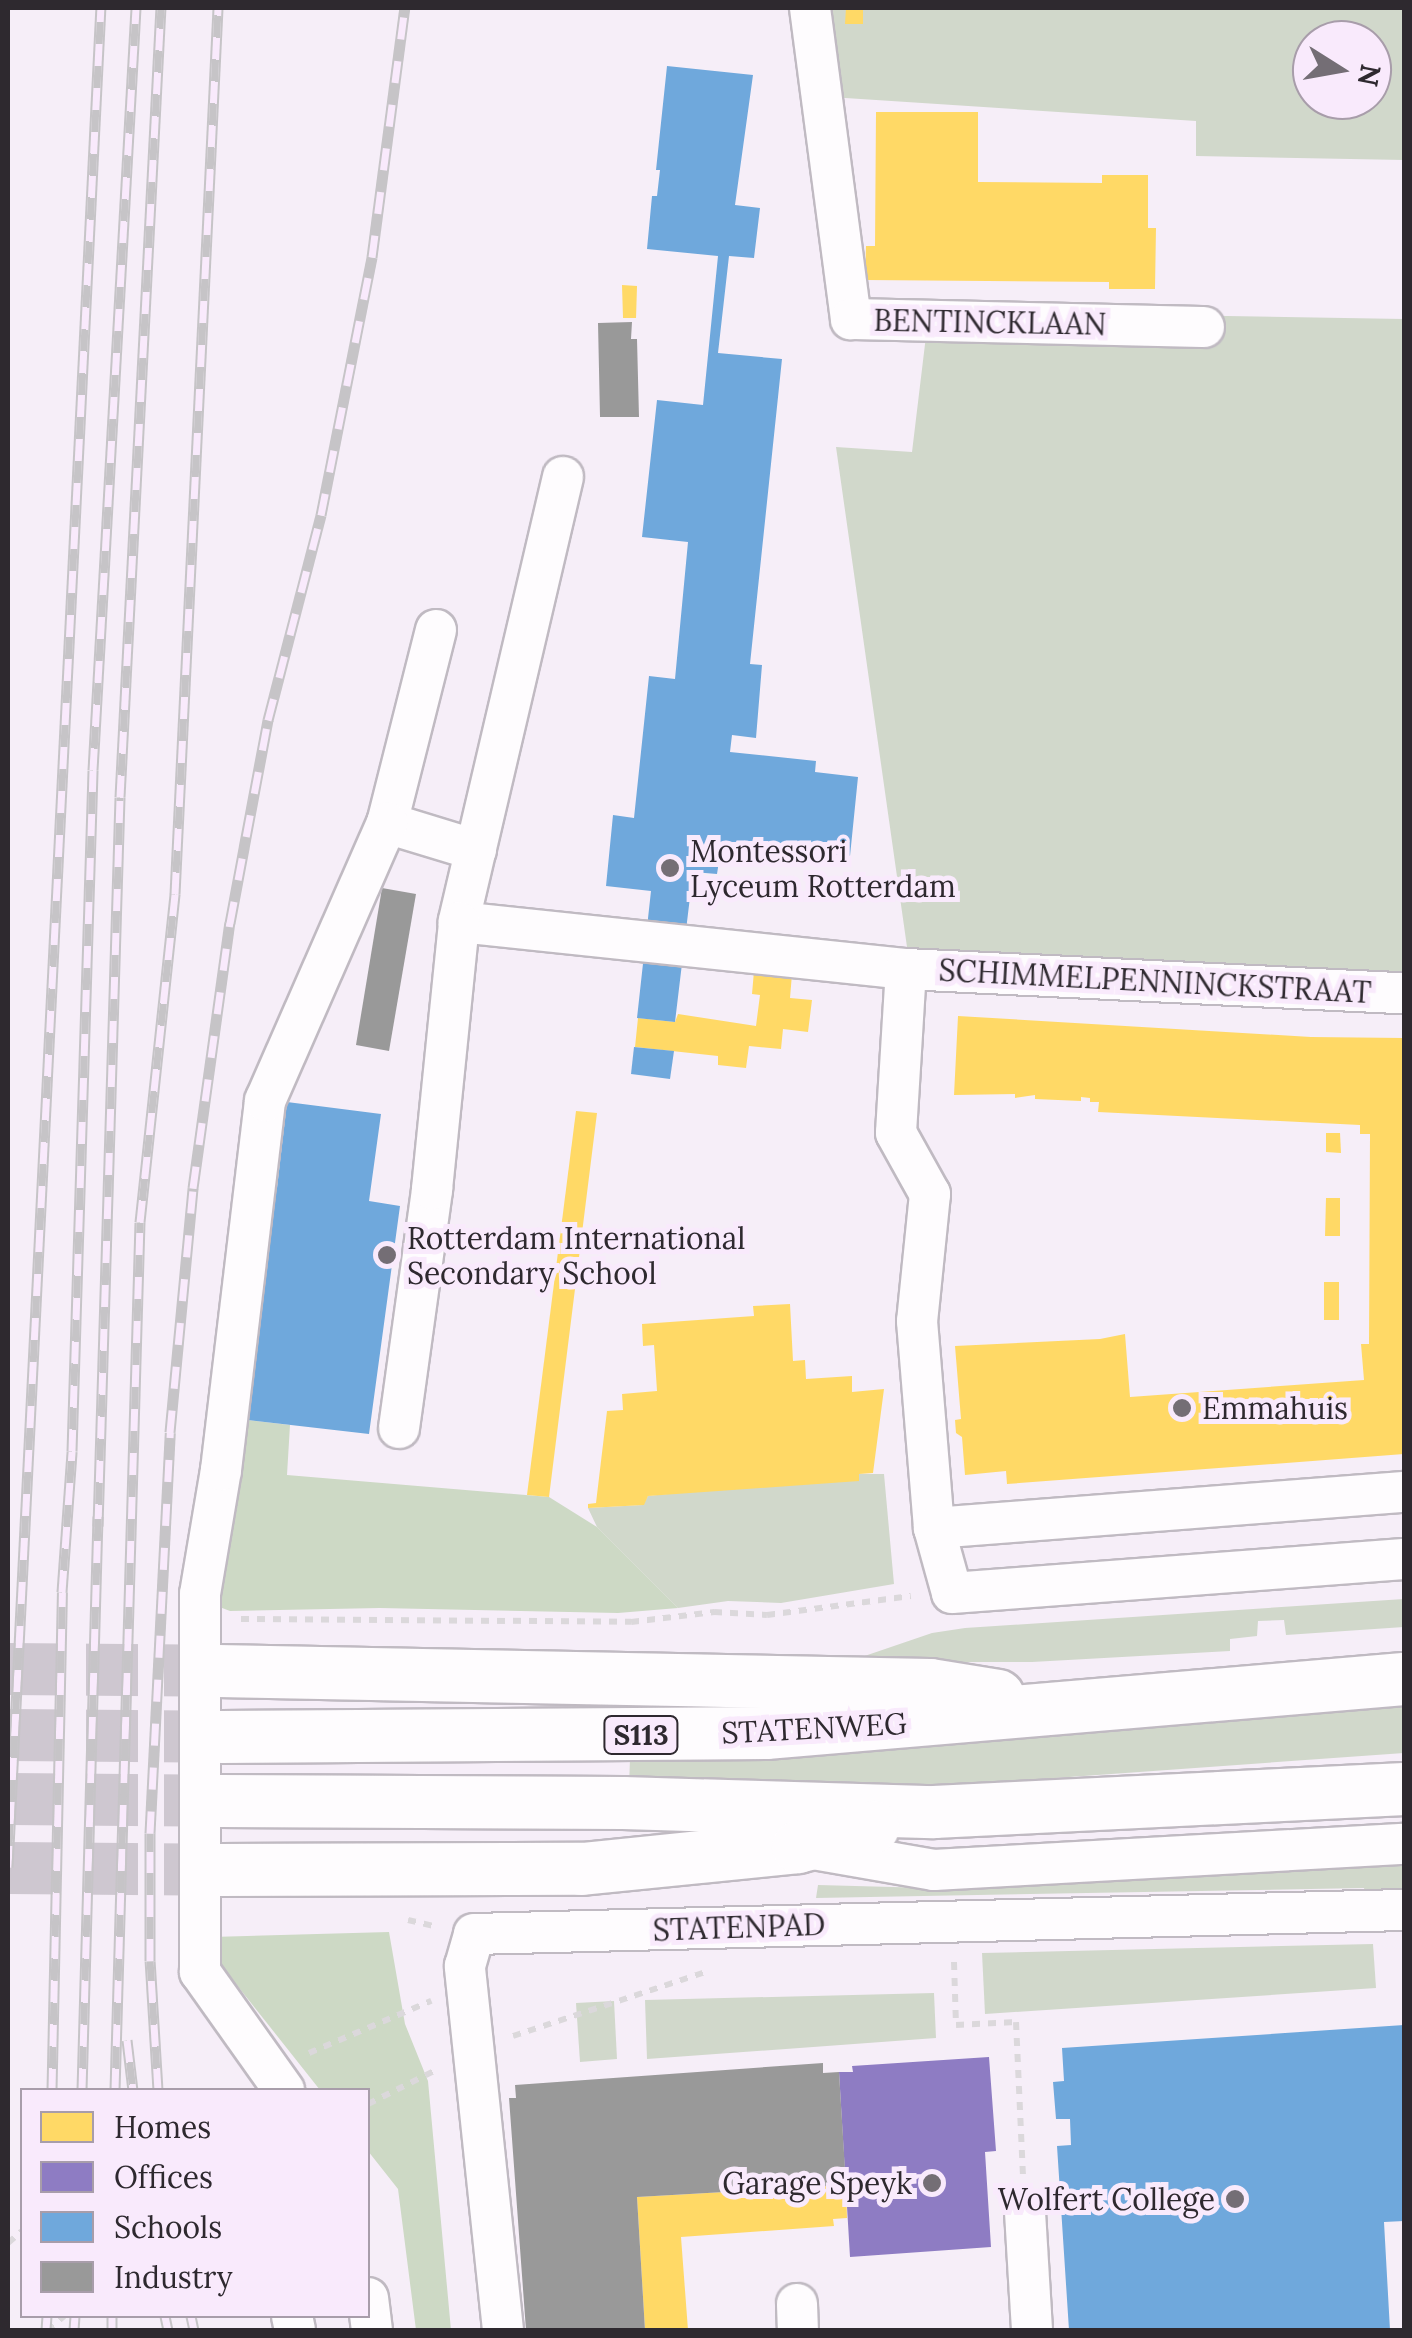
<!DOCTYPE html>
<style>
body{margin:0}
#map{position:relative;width:1412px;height:2338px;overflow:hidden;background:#f6eef8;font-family:Lora,serif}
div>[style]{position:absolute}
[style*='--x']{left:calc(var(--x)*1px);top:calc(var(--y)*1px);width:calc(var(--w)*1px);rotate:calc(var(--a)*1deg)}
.green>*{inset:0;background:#d1d8cb}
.forest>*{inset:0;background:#cdd9c5}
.homes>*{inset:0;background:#ffd966}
.offices>*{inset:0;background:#8e7cc3}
.schools>*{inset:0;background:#6fa8dc}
.industry>*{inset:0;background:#999}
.major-tunnel>*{height:52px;margin-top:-26px;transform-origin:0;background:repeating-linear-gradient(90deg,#cec7d0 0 52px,transparent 0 78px)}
.path>*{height:6px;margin-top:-3px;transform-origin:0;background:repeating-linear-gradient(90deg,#dbd8db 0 8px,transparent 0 16px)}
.roads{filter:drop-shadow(2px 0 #c0bac2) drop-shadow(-2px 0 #c0bac2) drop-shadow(0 2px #c0bac2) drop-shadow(0 -2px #c0bac2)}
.minor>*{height:40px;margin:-20px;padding:0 20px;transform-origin:20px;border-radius:20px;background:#fefcfe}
.major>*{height:52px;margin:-26px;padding:0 26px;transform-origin:26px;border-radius:26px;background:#fefcfe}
.rail>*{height:11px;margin-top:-5.5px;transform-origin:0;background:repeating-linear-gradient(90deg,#f9eafc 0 22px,#c6c4c7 0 44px);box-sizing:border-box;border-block:2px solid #c6c4c7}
.dots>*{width:28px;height:28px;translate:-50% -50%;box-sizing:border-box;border:5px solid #f9eafc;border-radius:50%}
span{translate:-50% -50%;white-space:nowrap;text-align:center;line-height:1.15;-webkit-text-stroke:10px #f9eafc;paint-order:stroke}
.shield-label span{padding:2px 8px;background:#f9eafc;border:2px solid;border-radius:8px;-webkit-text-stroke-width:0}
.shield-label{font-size:28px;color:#2e292f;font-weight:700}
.street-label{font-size:30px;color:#2e292f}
.poi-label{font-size:30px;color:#2e292f}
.left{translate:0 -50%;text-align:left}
.right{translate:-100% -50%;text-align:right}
.frame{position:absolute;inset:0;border:10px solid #2e292f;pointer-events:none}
.legend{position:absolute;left:20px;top:2088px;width:350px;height:230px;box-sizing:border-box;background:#f9eafc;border:2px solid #a89daa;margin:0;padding:12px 18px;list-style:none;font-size:30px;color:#2e292f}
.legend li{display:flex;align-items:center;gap:20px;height:50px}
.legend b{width:50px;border:2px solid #a89daa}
.north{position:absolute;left:1292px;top:20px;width:100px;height:100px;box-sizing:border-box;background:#f9eafc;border:2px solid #a89daa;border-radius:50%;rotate:101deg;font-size:28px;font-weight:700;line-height:40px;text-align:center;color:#2e292f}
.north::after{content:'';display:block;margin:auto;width:35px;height:45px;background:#746e75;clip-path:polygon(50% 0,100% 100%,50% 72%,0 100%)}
</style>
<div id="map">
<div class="green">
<div style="clip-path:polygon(evenodd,831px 8px,1404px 8px,1404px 160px,1196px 156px,1196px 121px,830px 97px,831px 8px,1312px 40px,1372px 40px,1372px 100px,1312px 100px,1312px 40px)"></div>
<div style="clip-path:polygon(929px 311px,1404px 319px,1404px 972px,908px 954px,836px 447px,912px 452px)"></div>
<div style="clip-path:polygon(859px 1474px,884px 1474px,894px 1584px,781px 1603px,728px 1601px,678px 1608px,597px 1527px,588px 1508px,643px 1505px,648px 1496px)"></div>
<div style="clip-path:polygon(1404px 1599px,1404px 1627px,1286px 1635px,1284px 1620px,1258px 1621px,1257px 1636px,1230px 1639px,1230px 1651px,1032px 1662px,847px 1662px,932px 1633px,965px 1628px)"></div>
<div style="clip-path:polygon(1404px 1699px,1404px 1753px,916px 1788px,629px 1787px,630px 1759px)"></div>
<div style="clip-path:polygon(1404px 1862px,1404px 1899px,1366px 1900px,1364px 1888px,816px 1898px,818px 1885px,967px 1889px)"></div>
<div style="clip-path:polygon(1373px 1944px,1376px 1988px,985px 2014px,982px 1953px)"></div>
<div style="clip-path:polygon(934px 1993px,936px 2038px,647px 2059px,645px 2000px)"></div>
<div style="clip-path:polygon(614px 2001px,617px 2059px,580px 2062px,576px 2003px)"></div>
</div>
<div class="forest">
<div style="clip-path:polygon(248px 1420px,290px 1425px,287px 1475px,549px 1497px,597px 1527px,678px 1608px,618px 1613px,380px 1608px,230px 1611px,209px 1603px)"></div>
<div style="clip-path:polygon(389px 1932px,405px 2024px,428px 2081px,451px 2330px,416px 2330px,398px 2189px,368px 2151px,368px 2090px,320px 2090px,213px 1955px,211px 1937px)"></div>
</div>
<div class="homes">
<div style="clip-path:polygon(846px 8px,863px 8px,863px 24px,845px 24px)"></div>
<div style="clip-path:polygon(876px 112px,978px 112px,978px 182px,1102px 183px,1102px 175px,1148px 175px,1148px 228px,1156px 228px,1155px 289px,1109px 289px,1109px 282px,865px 280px,866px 246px,875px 246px)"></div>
<div style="clip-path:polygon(622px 285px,637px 286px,636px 318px,623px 318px)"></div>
<div style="clip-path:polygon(754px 971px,792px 974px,790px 998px,812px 1000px,808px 1032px,783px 1029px,781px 1049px,749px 1046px,746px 1068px,718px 1065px,718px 1056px,635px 1047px,638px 1018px,675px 1022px,678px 1014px,756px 1026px,760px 995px,752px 994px)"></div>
<div style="clip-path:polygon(958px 1016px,1311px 1037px,1404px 1038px,1404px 1454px,1007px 1484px,1006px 1471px,965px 1475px,962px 1437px,956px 1433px,955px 1420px,961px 1419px,955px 1346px,1100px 1339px,1125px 1334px,1130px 1397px,1364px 1380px,1361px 1344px,1369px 1344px,1370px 1134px,1360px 1134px,1360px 1125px,1098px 1112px,1099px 1102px,1090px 1102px,1090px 1098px,1081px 1097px,1081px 1101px,1035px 1099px,1035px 1095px,1015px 1098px,1015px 1094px,954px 1095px)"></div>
<div style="clip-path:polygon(576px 1111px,597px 1113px,549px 1497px,527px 1495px)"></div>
<div style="clip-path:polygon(1326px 1133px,1340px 1133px,1341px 1153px,1326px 1152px)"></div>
<div style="clip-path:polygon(1326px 1198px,1340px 1198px,1340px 1236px,1325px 1236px)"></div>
<div style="clip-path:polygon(1324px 1282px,1339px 1282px,1339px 1320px,1324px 1320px)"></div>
<div style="clip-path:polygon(790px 1304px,793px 1361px,805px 1360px,806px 1379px,852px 1376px,852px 1392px,884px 1389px,873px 1473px,859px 1474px,859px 1481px,648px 1496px,644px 1505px,588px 1508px,588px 1504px,596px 1503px,607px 1411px,623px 1410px,622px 1394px,657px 1391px,654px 1345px,643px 1346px,642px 1324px,754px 1316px,753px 1306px)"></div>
<div style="clip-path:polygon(846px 2185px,847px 2218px,833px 2219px,834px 2226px,681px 2237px,688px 2330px,645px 2330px,637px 2197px)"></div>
</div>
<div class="offices">
<div style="clip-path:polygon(989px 2057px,996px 2151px,985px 2152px,991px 2247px,850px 2257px,839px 2072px,853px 2072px,852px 2066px)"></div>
</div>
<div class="schools">
<div style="clip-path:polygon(667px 66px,753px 75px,735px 205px,760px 208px,754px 258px,729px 256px,718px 353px,782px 359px,750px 664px,762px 665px,756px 738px,732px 735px,730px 752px,816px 761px,815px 772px,858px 777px,850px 856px,807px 852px,806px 864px,720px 855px,717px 874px,693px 872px,675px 1022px,637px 1018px,651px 891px,606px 886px,613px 815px,634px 818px,649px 676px,675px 679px,688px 542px,642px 537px,657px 400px,703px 405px,718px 256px,647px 249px,652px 196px,657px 196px,660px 170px,656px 170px)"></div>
<div style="clip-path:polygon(634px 1047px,674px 1051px,670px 1079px,631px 1074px)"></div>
<div style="clip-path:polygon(287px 1102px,381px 1114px,369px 1201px,400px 1206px,369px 1434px,248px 1420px,261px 1305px,252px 1303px,266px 1186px,277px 1188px)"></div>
<div style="clip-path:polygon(1404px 2025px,1404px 2221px,1384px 2222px,1390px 2330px,1069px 2330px,1057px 2146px,1071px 2145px,1070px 2119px,1056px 2119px,1053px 2082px,1064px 2081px,1062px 2048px)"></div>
</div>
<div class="industry">
<div style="clip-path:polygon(632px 322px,631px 339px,637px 339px,639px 417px,600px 417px,598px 323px)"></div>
<div style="clip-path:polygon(382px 888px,416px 894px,389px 1051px,356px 1045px)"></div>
<div style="clip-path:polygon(823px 2063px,823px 2073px,839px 2072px,846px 2185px,637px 2197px,645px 2330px,526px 2330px,509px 2098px,516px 2098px,515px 2085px)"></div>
</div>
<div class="major-tunnel">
<div style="--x:8;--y:1669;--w:210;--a:0.5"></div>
<div style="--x:8;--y:1735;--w:213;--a:0.5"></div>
<div style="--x:8;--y:1799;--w:212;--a:0.5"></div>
<div style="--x:8;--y:1868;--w:211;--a:0.5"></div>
</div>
<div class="path">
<div style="--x:241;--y:1619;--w:390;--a:0.4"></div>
<div style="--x:631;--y:1622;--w:84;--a:-6.9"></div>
<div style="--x:714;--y:1612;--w:53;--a:3.2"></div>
<div style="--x:767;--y:1615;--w:145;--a:-7.5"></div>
<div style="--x:408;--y:1920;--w:28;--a:13"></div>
<div style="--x:954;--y:1962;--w:63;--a:88.2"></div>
<div style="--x:956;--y:2025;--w:60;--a:-2.9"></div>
<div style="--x:1016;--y:2022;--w:154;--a:87.4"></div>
<div style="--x:513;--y:2036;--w:202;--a:-18.4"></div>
<div style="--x:309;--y:2053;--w:133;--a:-23.1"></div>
<div style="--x:368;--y:2104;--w:78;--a:-26.6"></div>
<div style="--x:8;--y:2243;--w:18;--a:-41"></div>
<div style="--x:47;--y:2330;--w:22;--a:-39"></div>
</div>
<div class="roads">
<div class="minor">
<div style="--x:810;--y:8;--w:314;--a:82.5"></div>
<div style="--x:851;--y:319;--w:353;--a:1.3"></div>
<div style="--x:563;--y:477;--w:457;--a:103.2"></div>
<div style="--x:459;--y:922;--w:449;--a:6"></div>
<div style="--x:906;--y:969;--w:499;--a:2.8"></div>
<div style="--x:436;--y:630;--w:199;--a:104.2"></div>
<div style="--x:387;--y:823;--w:93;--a:16.9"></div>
<div style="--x:906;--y:969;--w:164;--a:93.5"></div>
<div style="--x:896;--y:1133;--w:70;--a:60.9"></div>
<div style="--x:930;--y:1194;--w:128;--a:95.8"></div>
<div style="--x:917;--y:1321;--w:208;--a:85.3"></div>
<div style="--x:934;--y:1528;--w:67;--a:74.5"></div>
<div style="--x:952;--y:1593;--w:453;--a:-4.3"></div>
<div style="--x:399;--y:1428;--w:241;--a:-82.1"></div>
<div style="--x:432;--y:1189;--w:268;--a:-84.2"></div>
<div style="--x:934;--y:1528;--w:471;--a:-4.4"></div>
<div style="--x:802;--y:1847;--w:134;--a:9.9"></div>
<div style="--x:934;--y:1870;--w:471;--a:-3.2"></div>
<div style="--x:284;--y:2090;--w:145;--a:-125.4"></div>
<div style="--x:200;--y:1972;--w:378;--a:-90"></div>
<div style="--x:200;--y:1594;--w:126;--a:-80.4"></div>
<div style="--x:221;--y:1470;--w:372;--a:-83.2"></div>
<div style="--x:265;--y:1101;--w:304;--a:-66.3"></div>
<div style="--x:1025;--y:2212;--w:118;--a:86.6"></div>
<div style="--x:368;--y:2298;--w:32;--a:83"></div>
<div style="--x:797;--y:2304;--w:26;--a:88"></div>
<div style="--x:292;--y:2316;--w:14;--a:78"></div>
<div style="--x:503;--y:2330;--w:366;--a:-96"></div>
<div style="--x:465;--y:1966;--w:33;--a:-74"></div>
<div style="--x:474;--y:1934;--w:930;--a:-1.48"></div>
</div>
<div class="major">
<div style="--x:218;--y:1671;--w:712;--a:1.13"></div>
<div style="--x:930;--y:1685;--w:69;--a:9.2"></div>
<div style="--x:221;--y:1737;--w:545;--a:-0.42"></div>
<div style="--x:766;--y:1733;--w:640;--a:-4.84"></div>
<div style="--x:220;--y:1801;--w:403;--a:0.3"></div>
<div style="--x:623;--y:1803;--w:311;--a:1.7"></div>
<div style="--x:934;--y:1812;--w:471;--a:-2.8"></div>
<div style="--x:219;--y:1870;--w:363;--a:-0.2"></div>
<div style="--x:582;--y:1869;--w:217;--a:-5.8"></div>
<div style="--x:798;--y:1847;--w:78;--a:-14.9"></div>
</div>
</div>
<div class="rail">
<div style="--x:98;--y:1526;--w:729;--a:-88.27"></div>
<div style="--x:120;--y:797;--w:790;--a:-87.03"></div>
<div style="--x:8;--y:1867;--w:1861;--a:-87.14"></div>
<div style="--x:127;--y:2040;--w:50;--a:83.2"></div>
<div style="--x:52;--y:2090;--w:498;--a:-88.8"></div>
<div style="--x:62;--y:1592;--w:141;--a:-85.9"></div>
<div style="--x:72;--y:1451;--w:681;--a:-88.23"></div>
<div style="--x:93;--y:770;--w:763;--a:-86.77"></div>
<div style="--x:82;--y:2090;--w:574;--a:-88.4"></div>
<div style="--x:115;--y:2090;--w:868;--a:-88.35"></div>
<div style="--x:140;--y:1222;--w:330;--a:-83.9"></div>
<div style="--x:175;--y:894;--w:887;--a:-87.22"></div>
<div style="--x:158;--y:2090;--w:129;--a:-93.5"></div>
<div style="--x:150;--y:1961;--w:128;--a:-90"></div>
<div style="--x:150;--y:1833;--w:401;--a:-87.1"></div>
<div style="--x:170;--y:1432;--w:245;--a:-84.6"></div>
<div style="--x:193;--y:1188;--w:268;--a:-82.1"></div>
<div style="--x:230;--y:923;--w:207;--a:-79.4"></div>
<div style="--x:268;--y:720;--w:212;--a:-75.5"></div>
<div style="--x:321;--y:515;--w:263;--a:-78.8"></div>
<div style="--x:372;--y:257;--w:251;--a:-82.5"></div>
<div style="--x:112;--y:2316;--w:14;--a:90"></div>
<div style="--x:165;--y:2316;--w:14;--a:78"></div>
<div style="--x:191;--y:2316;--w:14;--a:78"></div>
<div style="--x:46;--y:2330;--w:14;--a:-86"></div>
<div style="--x:74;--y:2330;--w:14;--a:-86"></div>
</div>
<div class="dots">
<div style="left:670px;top:868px;background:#746e75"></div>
<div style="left:387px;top:1255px;background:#746e75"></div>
<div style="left:1182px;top:1408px;background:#746e75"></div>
<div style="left:932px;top:2183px;background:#746e75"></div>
<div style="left:1235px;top:2199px;background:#746e75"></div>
</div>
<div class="shield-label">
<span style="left:641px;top:1735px">S113</span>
</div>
<div class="street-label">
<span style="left:990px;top:322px;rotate:1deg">BENTINCKLAAN</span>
<span style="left:1155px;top:981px;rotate:3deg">SCHIMMELPENNINCKSTRAAT</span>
<span style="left:814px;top:1728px;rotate:-3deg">STATENWEG</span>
<span style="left:739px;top:1927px;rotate:-2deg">STATENPAD</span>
</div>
<div class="poi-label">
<span class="left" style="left:690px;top:868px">Montessori<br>Lyceum Rotterdam</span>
<span class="left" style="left:407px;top:1255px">Rotterdam International<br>Secondary School</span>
<span class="left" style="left:1202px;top:1408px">Emmahuis</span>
<span class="right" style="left:912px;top:2183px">Garage Speyk</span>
<span class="right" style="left:1215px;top:2199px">Wolfert College</span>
</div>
<div class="frame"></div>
<ul class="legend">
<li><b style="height:28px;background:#ffd966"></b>Homes</li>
<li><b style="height:28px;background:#8e7cc3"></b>Offices</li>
<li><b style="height:28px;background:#6fa8dc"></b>Schools</li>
<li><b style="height:28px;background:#999"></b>Industry</li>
</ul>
<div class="north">N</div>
</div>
